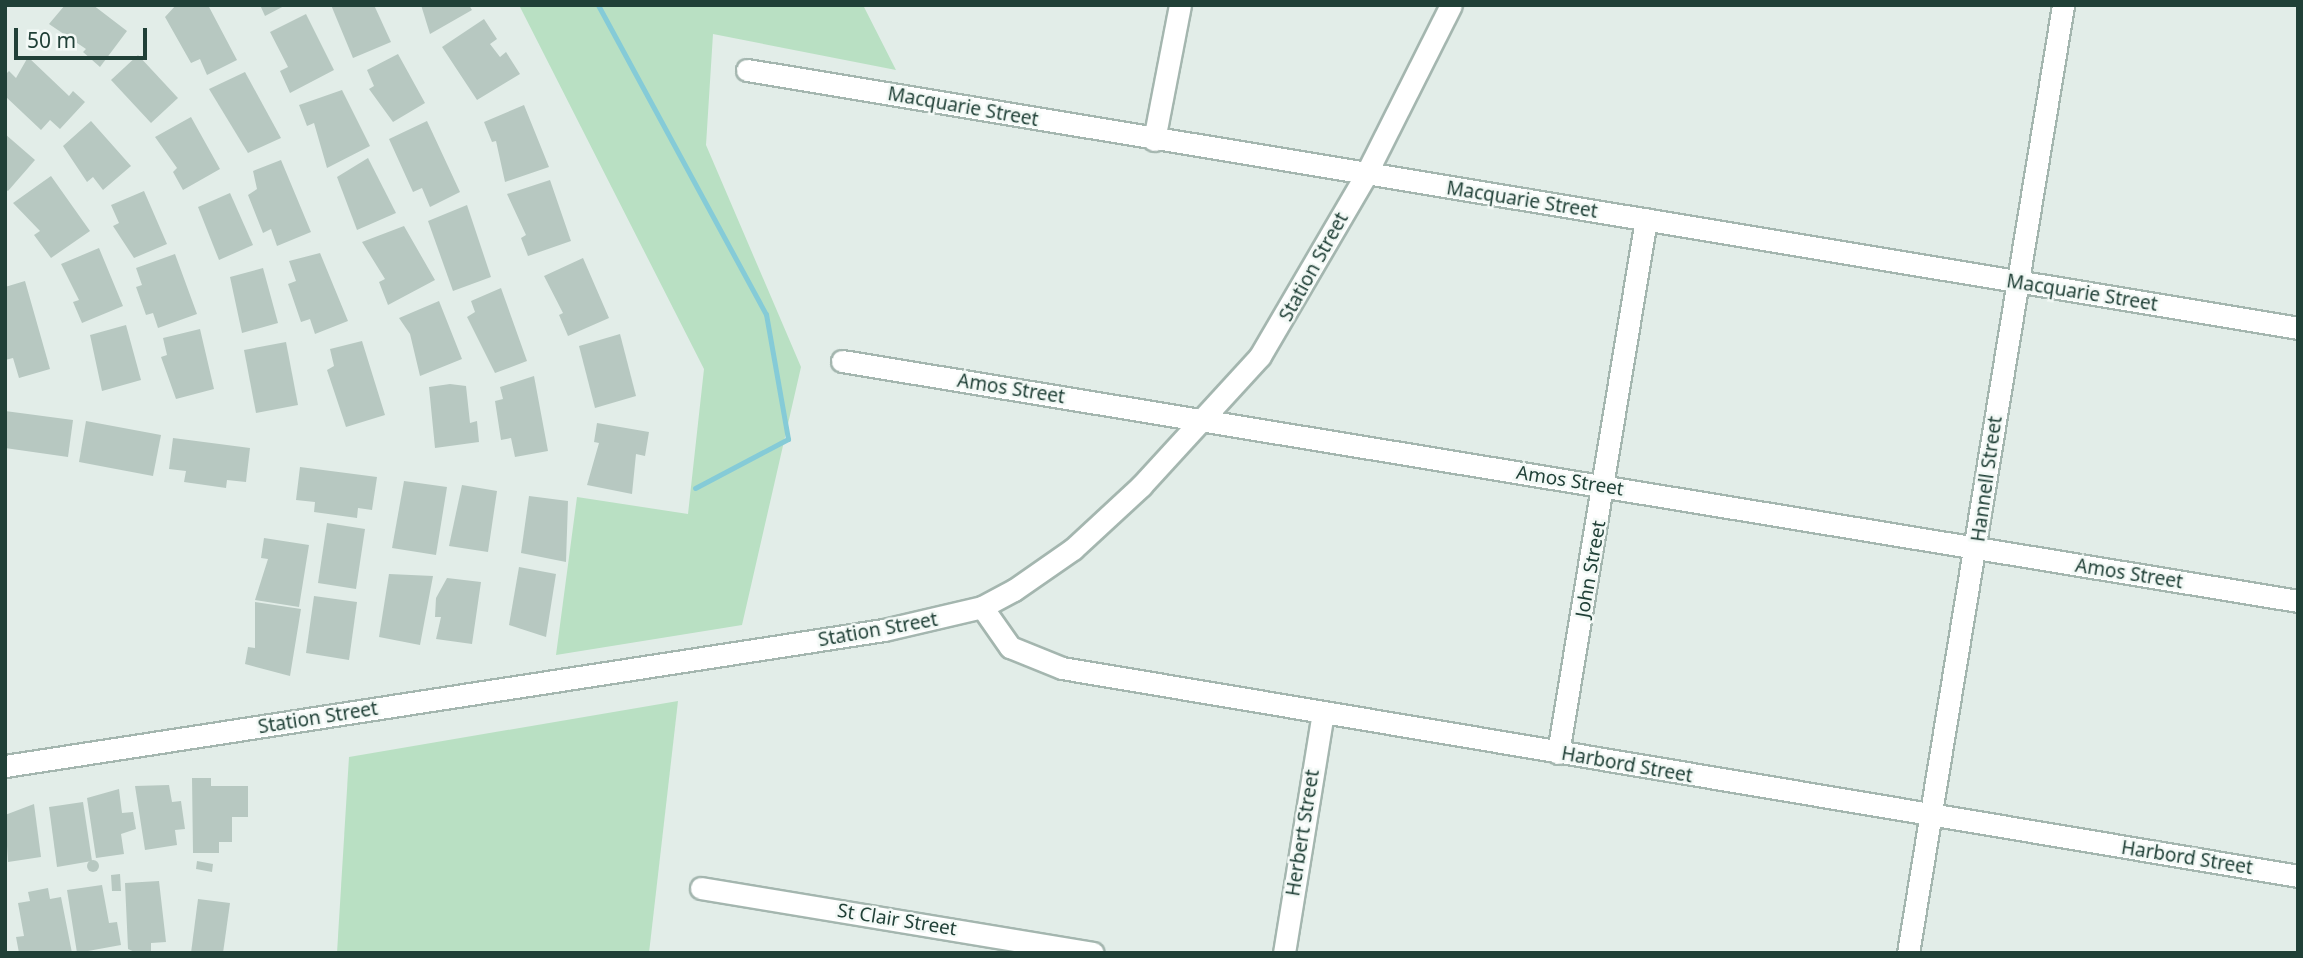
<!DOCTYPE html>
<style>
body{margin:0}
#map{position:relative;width:2303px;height:958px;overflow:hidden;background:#e2ede8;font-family:"Noto Sans",sans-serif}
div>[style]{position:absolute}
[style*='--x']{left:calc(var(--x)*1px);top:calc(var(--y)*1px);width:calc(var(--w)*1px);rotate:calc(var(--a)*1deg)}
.green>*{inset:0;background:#b9e0c3}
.stream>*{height:5px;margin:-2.5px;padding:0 2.5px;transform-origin:2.5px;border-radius:2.5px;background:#85cbd7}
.building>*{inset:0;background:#b7c8c1}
.round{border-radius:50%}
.roads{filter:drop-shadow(2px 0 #a4b6af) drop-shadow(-2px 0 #a4b6af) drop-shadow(0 2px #a4b6af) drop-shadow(0 -2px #a4b6af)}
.minor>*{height:21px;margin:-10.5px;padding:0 10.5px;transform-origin:10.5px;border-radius:10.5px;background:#fff}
span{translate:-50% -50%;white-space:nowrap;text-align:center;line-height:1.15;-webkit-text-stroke:5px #f3f9f6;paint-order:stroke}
.street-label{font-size:19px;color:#204037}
.frame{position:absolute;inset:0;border:7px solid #204037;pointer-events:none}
.scale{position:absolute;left:14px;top:28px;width:133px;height:32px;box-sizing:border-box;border:4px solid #204037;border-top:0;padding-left:9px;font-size:21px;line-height:24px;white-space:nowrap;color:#204037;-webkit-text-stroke:5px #f3f9f6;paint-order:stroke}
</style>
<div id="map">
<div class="green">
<div style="clip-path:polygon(519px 5px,863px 5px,896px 70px,713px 34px,706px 145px,801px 367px,742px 625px,556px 655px,577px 497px,688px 514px,704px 369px)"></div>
<div style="clip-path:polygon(678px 701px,649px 953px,337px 953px,349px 757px)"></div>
</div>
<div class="stream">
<div style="--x:598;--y:5;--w:352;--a:61.5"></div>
<div style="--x:766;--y:314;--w:127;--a:80"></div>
<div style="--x:788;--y:439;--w:105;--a:152.2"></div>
</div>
<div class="building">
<div style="clip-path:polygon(65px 5px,93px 5px,127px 31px,100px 67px,83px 52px,86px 49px,49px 24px)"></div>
<div style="clip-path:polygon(176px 5px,208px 5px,237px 60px,207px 75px,200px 59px,191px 63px,165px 17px)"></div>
<div style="clip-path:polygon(260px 5px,286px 5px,265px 16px)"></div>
<div style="clip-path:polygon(331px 5px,374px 5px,391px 42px,353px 58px)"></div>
<div style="clip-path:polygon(421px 5px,469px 5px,472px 10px,430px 34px)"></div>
<div style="clip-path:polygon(306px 14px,334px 70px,290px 93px,280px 71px,288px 67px,270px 32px)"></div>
<div style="clip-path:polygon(484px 19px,497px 39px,490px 44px,500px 57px,506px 52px,520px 74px,477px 100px,442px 47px)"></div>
<div style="clip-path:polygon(398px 54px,425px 103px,393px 122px,369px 89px,374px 86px,367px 70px)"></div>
<div style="clip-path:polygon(138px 55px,178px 98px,151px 123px,111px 80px)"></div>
<div style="clip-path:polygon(28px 57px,69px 96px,73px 91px,85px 102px,60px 129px,50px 120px,41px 130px,5px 96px,5px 75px,9px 71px,16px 78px)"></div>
<div style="clip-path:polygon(245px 72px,281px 138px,248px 153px,209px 89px)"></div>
<div style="clip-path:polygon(342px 90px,370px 146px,327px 168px,314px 123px,307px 126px,299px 105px)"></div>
<div style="clip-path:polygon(524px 105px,549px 167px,505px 182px,496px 141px,492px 142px,484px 122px)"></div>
<div style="clip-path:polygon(191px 117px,220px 169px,183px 190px,173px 172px,177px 168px,155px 137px)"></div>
<div style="clip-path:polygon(91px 121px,131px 166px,103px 190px,93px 177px,87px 182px,63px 146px)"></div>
<div style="clip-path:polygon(427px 121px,460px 192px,430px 207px,422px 188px,413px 192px,389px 139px)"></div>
<div style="clip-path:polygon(5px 134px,35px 160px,8px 191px,5px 189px)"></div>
<div style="clip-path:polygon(368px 158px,396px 213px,357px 230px,337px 177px)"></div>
<div style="clip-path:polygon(281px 160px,311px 232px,277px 246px,271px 229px,263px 233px,248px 195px,257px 189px,253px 171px)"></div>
<div style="clip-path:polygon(51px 176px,90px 231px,51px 258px,34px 235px,40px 231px,13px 203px)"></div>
<div style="clip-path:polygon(550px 180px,571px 241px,528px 256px,521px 238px,526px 235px,507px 194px)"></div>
<div style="clip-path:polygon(144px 191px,167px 244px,134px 258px,113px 226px,119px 223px,111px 205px)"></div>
<div style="clip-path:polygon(230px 193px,253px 245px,219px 260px,198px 207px)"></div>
<div style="clip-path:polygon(467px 205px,491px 277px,453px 291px,428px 221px)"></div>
<div style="clip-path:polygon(404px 226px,435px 280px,388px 305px,379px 282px,385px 279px,362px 242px)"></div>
<div style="clip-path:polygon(99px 248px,123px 306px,82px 323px,73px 302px,79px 300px,61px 264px)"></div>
<div style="clip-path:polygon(320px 253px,348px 321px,315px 334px,310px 319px,301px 322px,288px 284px,296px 281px,289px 261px)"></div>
<div style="clip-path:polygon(175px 254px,197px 314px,158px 328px,153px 313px,146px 315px,136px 287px,142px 285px,136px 268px)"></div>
<div style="clip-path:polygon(583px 258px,609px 318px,568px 336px,559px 315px,563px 313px,544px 276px)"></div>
<div style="clip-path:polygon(263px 268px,278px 323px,242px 333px,230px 277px)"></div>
<div style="clip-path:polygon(25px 281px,50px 369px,19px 378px,13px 358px,5px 360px,5px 287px)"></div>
<div style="clip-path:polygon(501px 288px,527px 361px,495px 373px,467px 317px,475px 312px,471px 301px)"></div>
<div style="clip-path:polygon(439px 301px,462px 359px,420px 376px,410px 334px,399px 318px)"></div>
<div style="clip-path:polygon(126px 325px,141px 380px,102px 391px,90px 335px)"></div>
<div style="clip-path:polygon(200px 329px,214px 389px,176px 399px,161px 357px,167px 355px,163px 338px)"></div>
<div style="clip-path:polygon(620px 334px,636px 396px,595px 408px,579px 346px)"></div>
<div style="clip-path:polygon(362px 341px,385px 415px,346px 427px,327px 370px,334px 366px,330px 349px)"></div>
<div style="clip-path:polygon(286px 342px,298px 405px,256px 413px,244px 350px)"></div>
<div style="clip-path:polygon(534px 376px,548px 451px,515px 457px,511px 438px,501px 440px,495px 401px,503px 399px,500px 387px)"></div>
<div style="clip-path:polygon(450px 384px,466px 386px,470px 423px,477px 421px,479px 442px,435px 448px,429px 387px)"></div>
<div style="clip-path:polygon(5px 411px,73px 420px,68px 457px,5px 448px)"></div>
<div style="clip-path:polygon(86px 421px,161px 435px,153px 476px,79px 462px)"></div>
<div style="clip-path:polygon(597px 423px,649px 432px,645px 456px,636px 454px,632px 494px,587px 485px,599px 443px,594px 442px)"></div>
<div style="clip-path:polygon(173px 438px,250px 448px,246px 482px,227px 480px,226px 488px,184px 482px,186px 471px,169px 469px)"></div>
<div style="clip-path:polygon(300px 467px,377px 477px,372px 510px,358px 508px,357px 518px,314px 512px,315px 502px,296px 500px)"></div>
<div style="clip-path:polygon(404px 481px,447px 487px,436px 555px,392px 548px)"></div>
<div style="clip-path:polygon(462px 485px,497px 491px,488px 552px,449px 546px)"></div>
<div style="clip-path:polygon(529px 496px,568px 501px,566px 562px,521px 553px)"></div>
<div style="clip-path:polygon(327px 523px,365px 529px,356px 589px,318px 583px)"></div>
<div style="clip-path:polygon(264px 538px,309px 545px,299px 607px,255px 600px,268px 559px,261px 558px)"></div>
<div style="clip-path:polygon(519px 567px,556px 574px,546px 637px,509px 625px)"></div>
<div style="clip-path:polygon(389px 574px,433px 576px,420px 645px,379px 637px)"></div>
<div style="clip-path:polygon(447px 578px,481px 582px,472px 644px,436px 639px,441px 617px,435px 617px,436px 598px)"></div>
<div style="clip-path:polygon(314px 596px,357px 602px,349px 660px,306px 653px)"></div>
<div style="clip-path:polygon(255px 602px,301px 609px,290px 676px,245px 664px,248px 647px,255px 648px)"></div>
<div style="clip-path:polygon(192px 778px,211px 778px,211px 786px,248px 786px,248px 817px,232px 817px,232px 842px,219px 842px,219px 853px,193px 853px)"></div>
<div style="clip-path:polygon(169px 785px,172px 802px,181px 801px,185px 829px,175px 830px,177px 845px,145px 850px,135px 786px)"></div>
<div style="clip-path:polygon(119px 789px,122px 813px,133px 812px,136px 829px,121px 834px,124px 854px,96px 858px,87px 798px)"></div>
<div style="clip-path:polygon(83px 802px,92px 861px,57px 867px,49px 807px)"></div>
<div style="clip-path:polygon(34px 804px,41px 857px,8px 862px,5px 815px)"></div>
<div class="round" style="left:87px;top:860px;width:12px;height:12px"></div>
<div style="clip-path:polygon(197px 861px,213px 864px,212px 872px,196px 869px)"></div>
<div style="clip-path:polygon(120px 874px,121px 891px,112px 891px,111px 875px)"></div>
<div style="clip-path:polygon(159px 881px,166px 942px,151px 943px,151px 952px,137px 953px,128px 949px,125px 883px)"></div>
<div style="clip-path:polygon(102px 885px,109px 923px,117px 922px,121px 945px,77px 953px,67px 890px)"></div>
<div style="clip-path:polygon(48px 888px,50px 899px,61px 897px,72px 953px,19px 953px,16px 937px,24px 936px,18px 903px,30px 901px,28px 892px)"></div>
<div style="clip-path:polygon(198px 899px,230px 903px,223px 953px,191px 953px)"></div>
</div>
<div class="roads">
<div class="minor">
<div style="--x:747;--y:70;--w:1572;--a:9.44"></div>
<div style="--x:1154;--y:140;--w:137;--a:-79.1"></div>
<div style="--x:842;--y:361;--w:1476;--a:9.36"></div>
<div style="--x:982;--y:607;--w:49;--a:55"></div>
<div style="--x:1010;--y:647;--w:56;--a:22"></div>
<div style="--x:1062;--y:668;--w:1253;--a:9.55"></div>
<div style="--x:1558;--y:753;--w:541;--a:-80.64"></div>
<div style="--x:5;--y:766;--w:889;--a:-8.8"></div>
<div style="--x:884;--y:630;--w:101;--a:-13.2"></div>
<div style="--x:982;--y:607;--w:36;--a:-28"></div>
<div style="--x:1014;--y:590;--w:72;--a:-34.8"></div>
<div style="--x:1073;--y:549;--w:93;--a:-42.8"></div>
<div style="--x:1141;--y:486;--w:176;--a:-47.5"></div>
<div style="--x:1260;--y:356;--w:208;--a:-59.7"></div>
<div style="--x:1365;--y:176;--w:191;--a:-63.3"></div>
<div style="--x:701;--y:888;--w:397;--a:9.4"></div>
<div style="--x:1284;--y:953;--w:243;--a:-80.8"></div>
<div style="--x:1908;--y:953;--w:961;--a:-80.71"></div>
</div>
</div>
<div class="street-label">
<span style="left:963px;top:107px;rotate:10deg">Macquarie Street</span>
<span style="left:1522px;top:200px;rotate:9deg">Macquarie Street</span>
<span style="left:1314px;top:267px;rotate:-61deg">Station Street</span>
<span style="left:2082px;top:293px;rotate:9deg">Macquarie Street</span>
<span style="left:1011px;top:389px;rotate:9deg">Amos Street</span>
<span style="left:1987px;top:479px;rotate:-82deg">Hannell Street</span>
<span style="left:1570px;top:481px;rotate:9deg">Amos Street</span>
<span style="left:1591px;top:569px;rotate:-80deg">John Street</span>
<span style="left:2129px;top:574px;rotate:9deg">Amos Street</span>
<span style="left:878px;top:630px;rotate:-10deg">Station Street</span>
<span style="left:318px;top:718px;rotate:-9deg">Station Street</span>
<span style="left:1627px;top:765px;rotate:10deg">Harbord Street</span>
<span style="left:1303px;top:833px;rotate:-81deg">Herbert Street</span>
<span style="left:2187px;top:858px;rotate:9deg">Harbord Street</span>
<span style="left:897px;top:920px;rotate:9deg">St Clair Street</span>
</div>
<div class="frame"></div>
<div class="scale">50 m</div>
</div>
